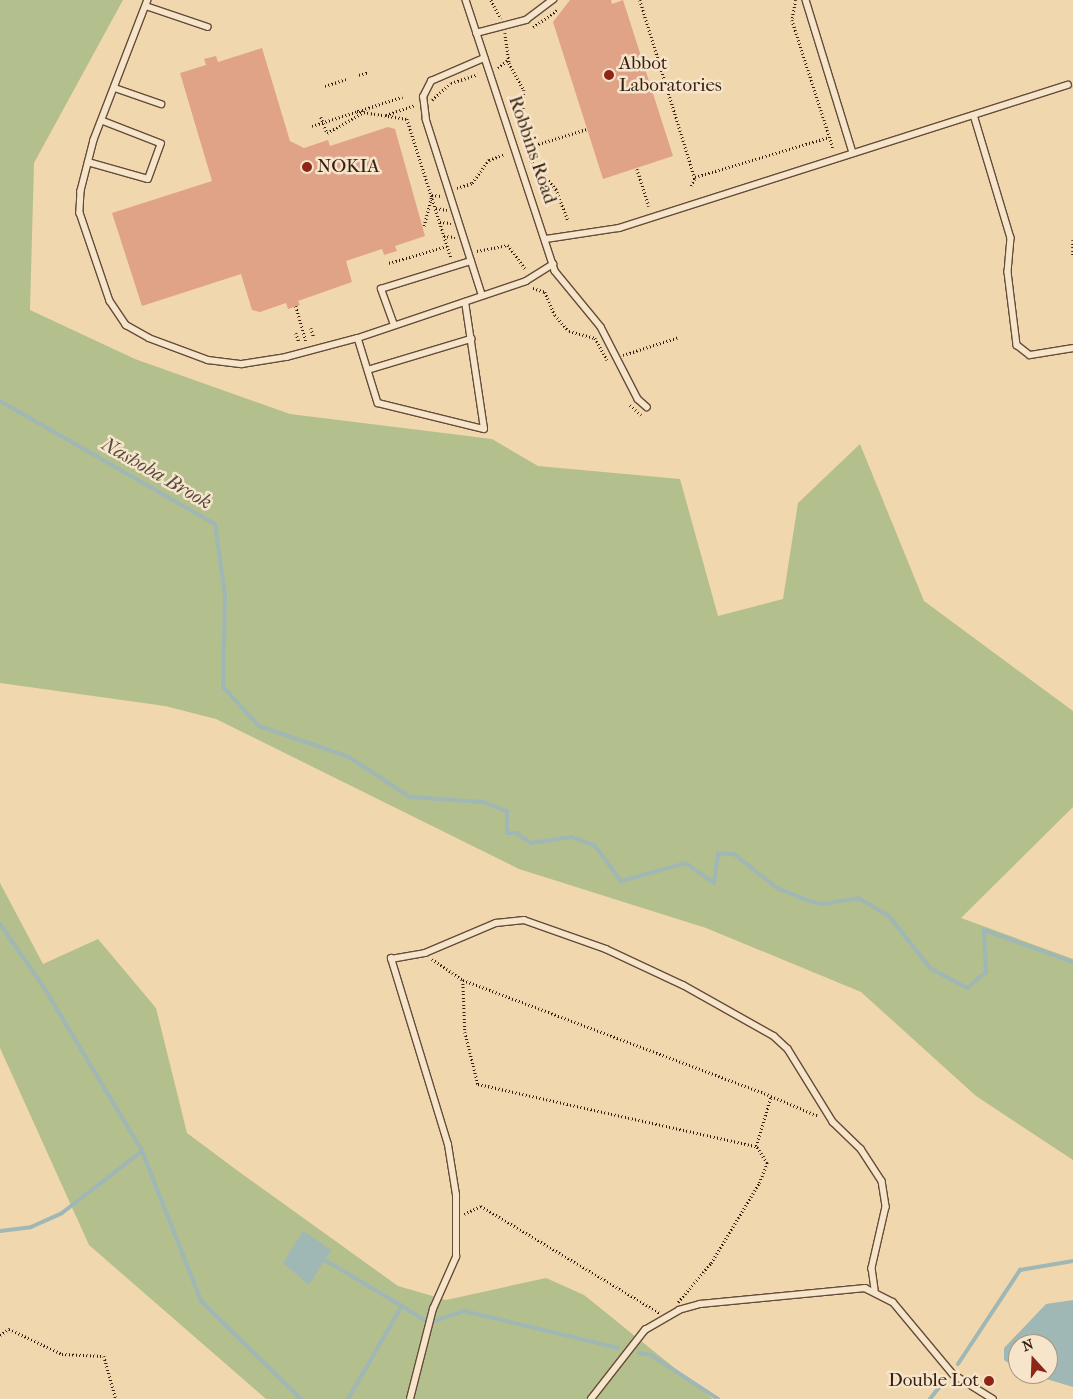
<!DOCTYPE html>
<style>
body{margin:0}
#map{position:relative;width:1073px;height:1399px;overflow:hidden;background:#f1d7ad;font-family:"IM FELL French Canon",serif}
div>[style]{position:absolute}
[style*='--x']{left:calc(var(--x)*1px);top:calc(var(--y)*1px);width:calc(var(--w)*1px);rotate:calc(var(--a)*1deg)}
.green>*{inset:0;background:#b4bf8e}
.water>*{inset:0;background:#9fb7b5}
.stream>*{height:4px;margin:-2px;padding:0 2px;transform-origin:2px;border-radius:2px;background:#9fb7b5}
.building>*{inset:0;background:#e1a387}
.path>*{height:2.5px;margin-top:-1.25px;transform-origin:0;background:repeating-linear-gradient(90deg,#361e12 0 1px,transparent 0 3.5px)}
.roads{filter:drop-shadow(1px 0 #654c39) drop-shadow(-1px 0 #654c39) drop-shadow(0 1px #654c39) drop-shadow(0 -1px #654c39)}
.lane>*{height:5.5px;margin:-2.75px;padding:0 2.75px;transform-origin:2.75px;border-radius:2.75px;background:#f6e5ca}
.dots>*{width:14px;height:14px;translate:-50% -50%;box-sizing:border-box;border:2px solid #f6e5ca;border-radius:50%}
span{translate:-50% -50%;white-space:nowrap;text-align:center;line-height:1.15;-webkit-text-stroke:5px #f6e5ca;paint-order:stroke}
.poi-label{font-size:19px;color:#361e12}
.left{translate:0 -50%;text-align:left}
.right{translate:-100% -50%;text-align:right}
.street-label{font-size:19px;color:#361e12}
.water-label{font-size:20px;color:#564c43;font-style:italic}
.north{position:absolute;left:1008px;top:1334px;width:50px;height:50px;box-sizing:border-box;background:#f6e5ca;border:1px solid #a99580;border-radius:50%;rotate:340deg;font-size:14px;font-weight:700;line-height:20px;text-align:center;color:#361e12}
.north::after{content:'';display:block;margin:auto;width:18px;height:22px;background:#8f2418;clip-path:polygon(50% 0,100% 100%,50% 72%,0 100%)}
</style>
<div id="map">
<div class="green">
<div style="clip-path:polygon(0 0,123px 0,34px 163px,30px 310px,135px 359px,290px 414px,492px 439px,538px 466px,680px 479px,718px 616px,783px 599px,798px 503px,860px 444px,924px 601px,1073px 711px,1073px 807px,961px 918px,1073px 959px,1073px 1160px,976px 1096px,861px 992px,706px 928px,519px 869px,216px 719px,165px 706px,0 683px)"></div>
<div style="clip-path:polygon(0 883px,43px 964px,98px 939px,156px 1008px,187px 1133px,242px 1174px,398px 1286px,446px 1300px,546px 1278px,584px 1295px,713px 1399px,266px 1399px,89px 1245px,0 1048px)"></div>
</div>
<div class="water">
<div style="clip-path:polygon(303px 1231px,331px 1250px,309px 1285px,283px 1263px)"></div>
<div style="clip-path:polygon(1073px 1300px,1073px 1387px,1030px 1374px,1048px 1374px,1048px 1344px,1018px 1344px,1018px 1369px,1004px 1360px,1004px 1348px,1046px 1304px)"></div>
</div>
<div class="stream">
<div style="--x:0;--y:401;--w:248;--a:29.8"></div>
<div style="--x:215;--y:524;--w:72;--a:82"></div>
<div style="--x:225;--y:595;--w:92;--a:91.2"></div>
<div style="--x:223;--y:687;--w:53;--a:47.3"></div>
<div style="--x:259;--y:726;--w:95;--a:19"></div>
<div style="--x:349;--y:757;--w:73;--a:33.3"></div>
<div style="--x:410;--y:797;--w:73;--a:3.9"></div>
<div style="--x:483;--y:802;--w:26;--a:21"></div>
<div style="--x:507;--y:811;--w:22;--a:90"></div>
<div style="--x:507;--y:833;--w:9;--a:0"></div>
<div style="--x:516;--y:833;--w:18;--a:34"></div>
<div style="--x:531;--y:843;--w:41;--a:-8.3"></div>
<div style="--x:572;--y:837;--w:25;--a:21"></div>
<div style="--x:595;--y:846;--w:44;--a:53.4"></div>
<div style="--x:621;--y:881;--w:67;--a:-15.5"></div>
<div style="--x:686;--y:863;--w:34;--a:36"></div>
<div style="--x:714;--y:883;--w:30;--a:-82"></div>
<div style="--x:718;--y:853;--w:16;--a:4"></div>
<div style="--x:734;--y:854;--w:55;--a:38.3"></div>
<div style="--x:777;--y:888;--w:35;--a:22"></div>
<div style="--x:809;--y:901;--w:13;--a:13"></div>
<div style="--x:822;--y:904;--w:36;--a:-9"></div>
<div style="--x:858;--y:898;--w:36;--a:30"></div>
<div style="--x:889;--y:916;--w:66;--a:51.7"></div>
<div style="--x:930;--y:968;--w:42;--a:28.4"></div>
<div style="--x:967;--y:988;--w:25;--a:-40"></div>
<div style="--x:986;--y:972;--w:42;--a:-92.7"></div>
<div style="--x:984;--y:930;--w:95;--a:19.8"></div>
<div style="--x:0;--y:924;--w:75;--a:55.3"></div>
<div style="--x:43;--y:986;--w:192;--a:59"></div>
<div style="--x:142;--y:1151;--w:161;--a:68.5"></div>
<div style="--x:201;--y:1301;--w:140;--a:44.4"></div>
<div style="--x:0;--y:1231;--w:31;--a:-7"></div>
<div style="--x:31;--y:1227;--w:34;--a:-24"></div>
<div style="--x:62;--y:1213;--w:101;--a:-37.8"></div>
<div style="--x:325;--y:1260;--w:90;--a:30.9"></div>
<div style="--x:639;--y:1353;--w:12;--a:9"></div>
<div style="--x:651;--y:1355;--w:80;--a:33.3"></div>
<div style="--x:958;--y:1364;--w:113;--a:-56.6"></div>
<div style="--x:1020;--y:1270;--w:54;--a:-9.6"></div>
<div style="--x:348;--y:1399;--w:108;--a:-59.9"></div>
<div style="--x:402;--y:1306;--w:32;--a:32"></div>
<div style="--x:429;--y:1323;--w:37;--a:-19"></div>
<div style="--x:464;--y:1311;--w:158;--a:13.5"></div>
<div style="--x:930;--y:1399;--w:24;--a:-52"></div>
</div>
<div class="building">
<div style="clip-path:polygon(570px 0,611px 0,612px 4px,623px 0,673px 156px,603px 179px,553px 22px)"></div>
<div style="clip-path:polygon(262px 48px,290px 141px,304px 148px,328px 140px,330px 146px,388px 127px,395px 129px,425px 236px,395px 246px,397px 251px,384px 255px,382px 249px,346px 261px,352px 282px,298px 301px,300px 305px,288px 309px,286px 303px,260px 312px,252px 310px,241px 274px,142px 306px,112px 213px,212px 181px,180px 73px,206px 65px,204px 59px,216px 56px,218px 62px)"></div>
</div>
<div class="path">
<div style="--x:491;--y:0;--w:21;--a:62"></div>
<div style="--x:640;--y:0;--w:187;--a:72.9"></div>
<div style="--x:695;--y:179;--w:10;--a:119"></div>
<div style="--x:796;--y:0;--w:20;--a:101"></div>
<div style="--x:792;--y:20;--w:134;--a:72.2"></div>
<div style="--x:533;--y:27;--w:29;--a:-35"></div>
<div style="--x:505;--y:33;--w:30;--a:82"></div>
<div style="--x:509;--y:63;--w:31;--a:61"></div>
<div style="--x:524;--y:90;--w:48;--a:92.4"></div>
<div style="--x:498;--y:68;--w:13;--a:-39"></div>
<div style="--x:359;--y:75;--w:10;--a:-17"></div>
<div style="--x:325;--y:86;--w:22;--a:-18"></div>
<div style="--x:432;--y:100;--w:25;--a:-42"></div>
<div style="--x:451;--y:83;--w:28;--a:-18"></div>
<div style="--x:357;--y:111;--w:51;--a:9.1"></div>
<div style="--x:407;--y:119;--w:146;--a:72.4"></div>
<div style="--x:386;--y:115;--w:31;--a:-19"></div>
<div style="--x:321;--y:117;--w:17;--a:69"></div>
<div style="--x:327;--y:133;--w:43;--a:-29.6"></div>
<div style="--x:312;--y:126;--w:95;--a:-17.9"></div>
<div style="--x:525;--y:148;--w:65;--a:-17"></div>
<div style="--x:528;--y:157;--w:43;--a:48.8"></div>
<div style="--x:556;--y:189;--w:33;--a:69"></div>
<div style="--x:637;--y:169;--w:39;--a:72"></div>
<div style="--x:695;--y:177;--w:140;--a:-16.6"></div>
<div style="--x:457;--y:188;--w:16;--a:-18"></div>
<div style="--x:472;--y:183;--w:29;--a:-54"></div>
<div style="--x:489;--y:160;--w:17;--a:-21"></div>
<div style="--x:436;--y:208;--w:11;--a:10"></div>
<div style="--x:440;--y:222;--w:11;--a:5"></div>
<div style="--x:424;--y:226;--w:32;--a:-76"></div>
<div style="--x:432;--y:195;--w:10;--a:6"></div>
<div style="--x:444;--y:236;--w:11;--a:5"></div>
<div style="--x:1073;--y:240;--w:17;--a:90"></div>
<div style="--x:477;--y:251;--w:32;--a:-11"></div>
<div style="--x:508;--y:245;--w:31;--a:54"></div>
<div style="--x:389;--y:263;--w:60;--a:-16.3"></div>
<div style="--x:533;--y:288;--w:13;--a:18"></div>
<div style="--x:545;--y:292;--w:25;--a:67"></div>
<div style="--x:555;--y:315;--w:21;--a:49"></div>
<div style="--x:569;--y:331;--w:27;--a:15"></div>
<div style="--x:595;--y:338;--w:25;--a:61"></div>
<div style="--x:296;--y:306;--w:36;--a:74"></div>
<div style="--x:311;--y:328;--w:10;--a:73"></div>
<div style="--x:296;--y:333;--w:9;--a:72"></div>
<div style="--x:623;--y:355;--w:59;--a:-17.8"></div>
<div style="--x:630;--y:405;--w:15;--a:42"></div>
<div style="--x:432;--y:959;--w:37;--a:34"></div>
<div style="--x:463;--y:980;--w:52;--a:87.8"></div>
<div style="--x:465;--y:1032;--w:54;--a:76"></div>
<div style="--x:478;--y:1084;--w:285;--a:12.6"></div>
<div style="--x:756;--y:1146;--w:52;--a:-73.3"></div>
<div style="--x:771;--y:1096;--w:51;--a:23.1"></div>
<div style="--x:463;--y:980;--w:329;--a:20.6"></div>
<div style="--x:464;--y:1214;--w:19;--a:-25"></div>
<div style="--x:481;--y:1206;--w:209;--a:30.9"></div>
<div style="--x:678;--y:1302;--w:51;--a:-49.8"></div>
<div style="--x:711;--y:1263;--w:93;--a:-59"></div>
<div style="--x:759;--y:1183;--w:22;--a:-68"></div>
<div style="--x:767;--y:1163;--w:20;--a:-123"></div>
<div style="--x:0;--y:1335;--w:11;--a:-34"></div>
<div style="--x:9;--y:1329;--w:59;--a:25.3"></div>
<div style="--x:62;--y:1354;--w:42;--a:2.7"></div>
<div style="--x:104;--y:1356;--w:45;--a:74.4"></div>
</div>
<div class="roads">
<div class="lane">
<div style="--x:148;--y:0;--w:150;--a:111.1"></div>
<div style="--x:94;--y:140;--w:53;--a:104.3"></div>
<div style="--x:81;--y:191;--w:22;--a:93"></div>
<div style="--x:80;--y:213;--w:93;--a:71.2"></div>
<div style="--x:110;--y:301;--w:29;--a:56"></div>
<div style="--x:126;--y:325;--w:26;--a:29"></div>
<div style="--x:149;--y:338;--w:63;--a:20.4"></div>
<div style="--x:208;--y:360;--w:34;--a:7"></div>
<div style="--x:242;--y:364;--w:45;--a:-9"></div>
<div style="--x:286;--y:357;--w:74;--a:-14.8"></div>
<div style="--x:358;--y:338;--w:177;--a:-18.7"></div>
<div style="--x:526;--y:281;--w:32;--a:-32"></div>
<div style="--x:466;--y:0;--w:285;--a:71.8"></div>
<div style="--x:555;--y:271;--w:72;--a:50.6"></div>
<div style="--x:601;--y:327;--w:81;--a:62.8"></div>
<div style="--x:638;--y:399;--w:12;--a:42"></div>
<div style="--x:806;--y:0;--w:160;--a:72.9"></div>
<div style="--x:146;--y:6;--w:65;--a:18.7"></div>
<div style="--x:476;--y:33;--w:52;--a:-14.6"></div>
<div style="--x:526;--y:20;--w:34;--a:-37"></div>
<div style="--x:115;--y:88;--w:49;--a:19.2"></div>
<div style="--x:974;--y:115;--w:128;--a:73.3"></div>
<div style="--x:1011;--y:238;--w:34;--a:95"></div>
<div style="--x:1008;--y:272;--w:74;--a:83"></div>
<div style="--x:1017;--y:345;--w:16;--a:38"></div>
<div style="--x:1030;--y:355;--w:44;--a:-9.2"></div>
<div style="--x:88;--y:162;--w:62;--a:15.8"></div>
<div style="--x:148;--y:179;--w:37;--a:-70"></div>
<div style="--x:161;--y:144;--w:63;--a:-158.7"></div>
<div style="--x:546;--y:239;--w:74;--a:-8.6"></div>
<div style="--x:619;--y:228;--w:471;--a:-17.7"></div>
<div style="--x:482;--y:296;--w:185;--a:-107.7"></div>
<div style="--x:426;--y:120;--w:23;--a:-97"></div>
<div style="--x:423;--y:97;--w:18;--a:-63"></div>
<div style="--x:431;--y:81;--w:58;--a:-23.5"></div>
<div style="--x:394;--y:325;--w:38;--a:-110"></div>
<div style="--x:381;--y:289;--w:94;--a:-17.3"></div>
<div style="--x:358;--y:338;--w:68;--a:72.9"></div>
<div style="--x:378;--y:403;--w:109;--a:13.8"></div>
<div style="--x:484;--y:429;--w:128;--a:-98.5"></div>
<div style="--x:368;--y:370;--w:108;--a:-16.8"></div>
<div style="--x:410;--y:1399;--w:93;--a:-75.7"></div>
<div style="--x:433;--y:1309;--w:57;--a:-66.1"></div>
<div style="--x:456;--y:1257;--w:62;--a:-90"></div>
<div style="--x:456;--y:1195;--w:51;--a:-99.1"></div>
<div style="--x:448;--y:1145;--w:195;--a:-107"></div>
<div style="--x:391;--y:959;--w:35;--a:-10"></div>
<div style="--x:425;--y:953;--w:77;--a:-22.9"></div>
<div style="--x:496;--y:923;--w:28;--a:-6"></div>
<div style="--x:524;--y:920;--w:87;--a:19.5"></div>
<div style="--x:606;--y:949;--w:85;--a:25.1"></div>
<div style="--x:683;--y:985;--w:104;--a:29.3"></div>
<div style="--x:774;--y:1036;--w:19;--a:43"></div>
<div style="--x:788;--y:1049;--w:86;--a:58.3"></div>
<div style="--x:833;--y:1122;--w:39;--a:44"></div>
<div style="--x:861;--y:1149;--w:38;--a:57"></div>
<div style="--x:882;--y:1181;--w:26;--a:81"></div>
<div style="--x:886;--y:1207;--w:63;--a:102.9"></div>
<div style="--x:872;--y:1268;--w:22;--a:82"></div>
<div style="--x:591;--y:1399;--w:88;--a:-52"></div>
<div style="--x:645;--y:1330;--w:39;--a:-30"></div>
<div style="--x:679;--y:1310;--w:22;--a:-16"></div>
<div style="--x:700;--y:1304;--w:166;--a:-5.5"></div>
<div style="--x:865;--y:1288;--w:31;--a:27"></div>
<div style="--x:893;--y:1302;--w:94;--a:50.2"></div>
<div style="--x:953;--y:1374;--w:47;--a:32"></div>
</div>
</div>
<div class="dots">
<div style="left:609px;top:75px;background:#8f2418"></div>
<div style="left:307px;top:167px;background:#8f2418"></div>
<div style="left:989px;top:1381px;background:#8f2418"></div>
</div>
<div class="poi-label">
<span class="left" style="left:619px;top:75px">Abbot<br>Laboratories</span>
<span class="left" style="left:317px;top:167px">NOKIA</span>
<span class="right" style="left:979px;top:1381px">Double Lot</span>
</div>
<div class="street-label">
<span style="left:532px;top:150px;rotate:71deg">Robbins Road</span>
</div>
<div class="water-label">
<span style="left:157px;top:473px;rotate:30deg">Nashoba Brook</span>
</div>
<div class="north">N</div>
</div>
